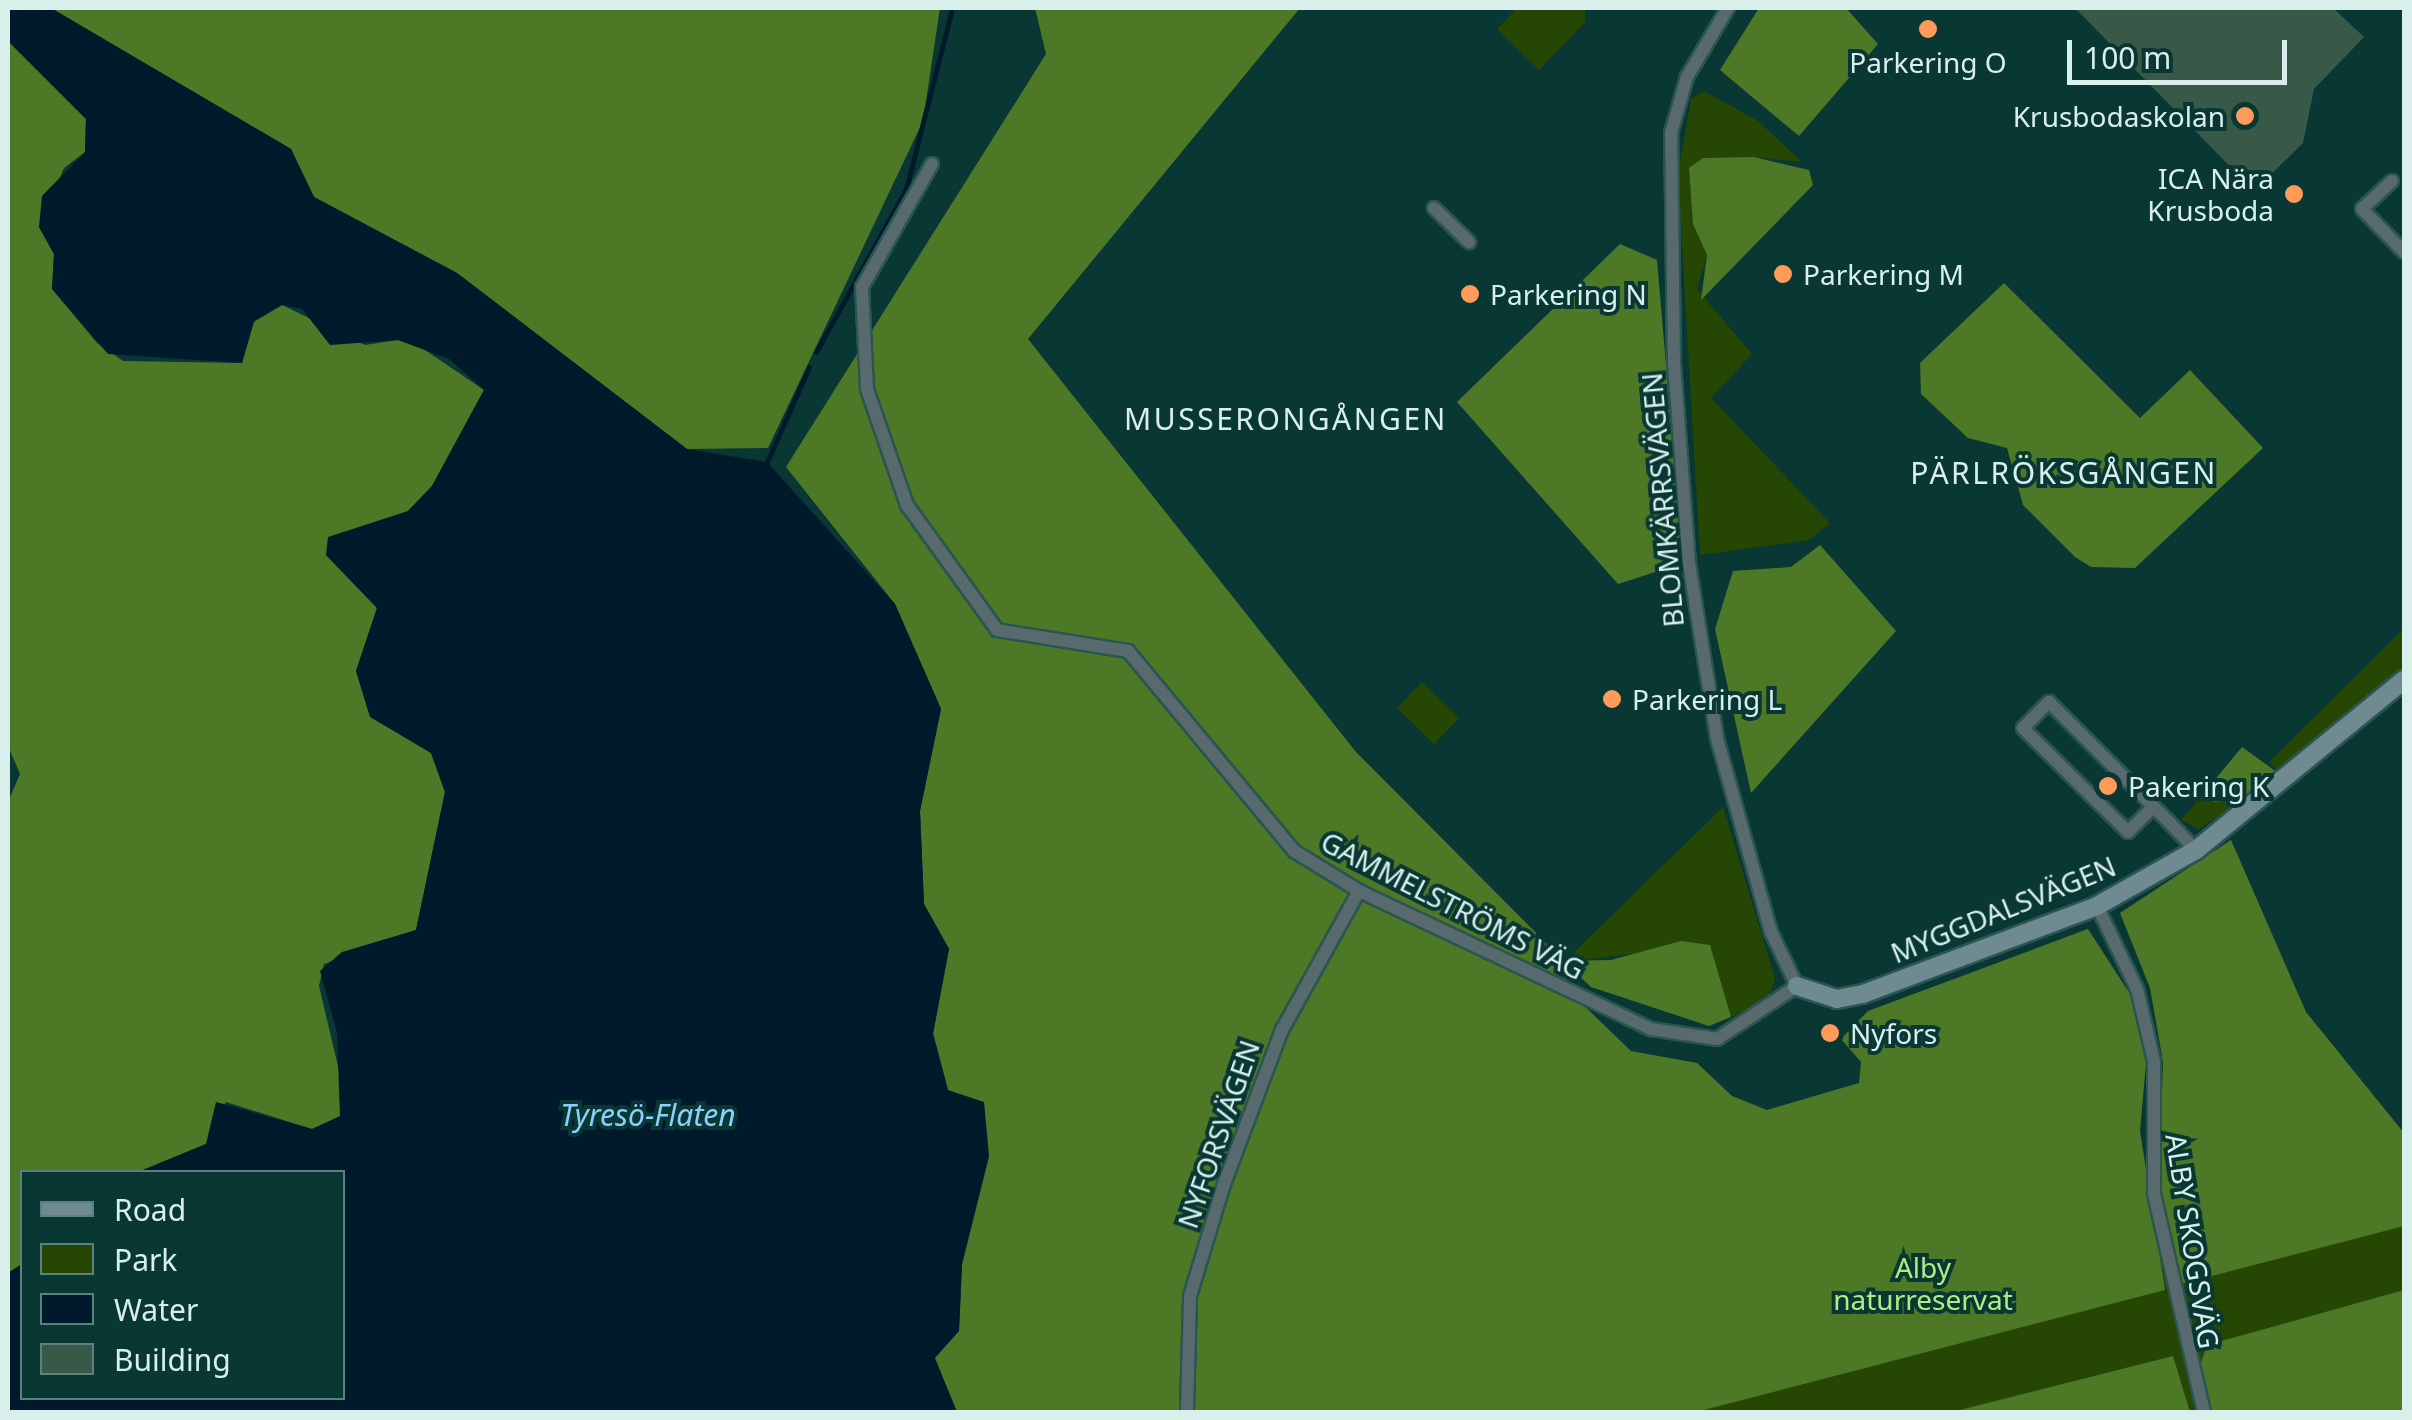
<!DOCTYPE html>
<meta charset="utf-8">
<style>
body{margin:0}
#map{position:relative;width:2412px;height:1420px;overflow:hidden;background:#093834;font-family:"Noto Sans",sans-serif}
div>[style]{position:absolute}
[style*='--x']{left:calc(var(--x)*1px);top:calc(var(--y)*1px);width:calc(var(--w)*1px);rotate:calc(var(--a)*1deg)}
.green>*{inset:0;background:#264604}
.forest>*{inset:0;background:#4d7927}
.water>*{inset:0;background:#001a2c}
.stream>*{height:5px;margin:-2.5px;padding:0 2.5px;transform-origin:2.5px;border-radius:2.5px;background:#001a2c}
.building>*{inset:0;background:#385947}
.roads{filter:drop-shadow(2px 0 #2a5551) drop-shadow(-2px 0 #2a5551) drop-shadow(0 2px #2a5551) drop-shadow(0 -2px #2a5551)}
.street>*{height:12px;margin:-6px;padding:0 6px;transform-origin:6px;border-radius:6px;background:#596a6e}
.secondary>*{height:18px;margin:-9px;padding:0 9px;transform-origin:9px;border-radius:9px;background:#6f8a91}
.dots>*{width:28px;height:28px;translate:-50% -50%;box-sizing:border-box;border:5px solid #093834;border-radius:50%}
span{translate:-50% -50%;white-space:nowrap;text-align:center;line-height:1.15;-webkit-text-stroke:8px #093834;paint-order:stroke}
.poi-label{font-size:28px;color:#d9efec}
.right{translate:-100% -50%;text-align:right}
.left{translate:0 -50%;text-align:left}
.street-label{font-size:28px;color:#d9efec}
.park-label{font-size:28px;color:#afed81}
.neighbourhood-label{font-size:30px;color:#d9efec;letter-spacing:2.5px}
.water-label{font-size:30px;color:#8ecefc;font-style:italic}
.frame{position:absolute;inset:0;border:10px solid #d9efec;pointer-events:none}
.legend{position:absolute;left:20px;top:1170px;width:325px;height:230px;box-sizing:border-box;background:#093834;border:2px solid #5c817e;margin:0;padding:12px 18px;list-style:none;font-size:30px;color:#d9efec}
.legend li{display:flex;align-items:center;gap:20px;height:50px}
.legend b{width:50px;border:2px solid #5c817e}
.scale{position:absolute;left:2067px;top:40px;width:220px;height:45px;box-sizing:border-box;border:5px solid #d9efec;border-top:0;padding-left:12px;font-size:30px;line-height:35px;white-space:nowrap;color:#d9efec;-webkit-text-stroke:8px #093834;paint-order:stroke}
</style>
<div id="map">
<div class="green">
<div style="clip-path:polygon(1517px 8px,1585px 8px,1585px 22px,1539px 70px,1497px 29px)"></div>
<div style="clip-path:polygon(1704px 91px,1758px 121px,1802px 162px,1754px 157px,1689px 168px,1693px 224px,1707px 255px,1697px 289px,1752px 354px,1711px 398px,1830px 523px,1809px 540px,1700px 555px,1678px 174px,1691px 99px)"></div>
<div style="clip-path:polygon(2404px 628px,2404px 668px,2278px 773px,2270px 761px)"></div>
<div style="clip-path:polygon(1422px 682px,1459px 718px,1434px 744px,1397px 708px)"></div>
<div style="clip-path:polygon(2203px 794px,2214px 802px,2246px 798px,2199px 829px,2181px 820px)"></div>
<div style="clip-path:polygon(1723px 807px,1775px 978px,1768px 1000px,1731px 1017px,1710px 945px,1564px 962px)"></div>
<div style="clip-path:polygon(1932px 1148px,2194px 1244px,2404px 1178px,2404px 1412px,1448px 1412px)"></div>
</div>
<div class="forest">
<div style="clip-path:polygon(51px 8px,940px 8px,923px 121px,768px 448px,687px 449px,457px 273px,314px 197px,291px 149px)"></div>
<div style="clip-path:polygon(1035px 8px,1300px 8px,1028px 339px,1356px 752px,1564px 961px,1611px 960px,1681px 941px,1710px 945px,1731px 1017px,1709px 1026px,1591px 987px,1565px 963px,1574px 996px,1631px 1051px,1697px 1063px,1732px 1096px,1767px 1110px,1859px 1083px,1861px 1062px,1841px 1039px,1868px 1011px,2088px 929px,2130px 994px,2146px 1063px,2140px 1131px,2165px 1290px,1696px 1412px,957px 1412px,934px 1358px,959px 1331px,962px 1264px,989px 1156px,948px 1090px,933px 1033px,949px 949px,924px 904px,920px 811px,941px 709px,895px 604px,786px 467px,1046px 54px)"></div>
<div style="clip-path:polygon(1759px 8px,1846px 8px,1878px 44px,1799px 136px,1720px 70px)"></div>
<div style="clip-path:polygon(8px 41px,86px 119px,85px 152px,64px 168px,39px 227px,54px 254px,52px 289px,97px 343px,123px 361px,242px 363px,254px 322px,282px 305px,365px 345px,398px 340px,422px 348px,484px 390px,432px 486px,408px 511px,326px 555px,377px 608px,356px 671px,370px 716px,431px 753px,445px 792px,416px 930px,324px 964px,319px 986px,345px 1096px,340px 1117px,312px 1129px,226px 1102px,206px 1144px,138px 1172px,22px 1172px,22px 1264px,8px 1273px,8px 802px,20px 774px,8px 746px)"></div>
<div style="clip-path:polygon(1754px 157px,1809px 170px,1813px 185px,1701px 300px,1707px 255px,1693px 224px,1689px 168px,1703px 158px)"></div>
<div style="clip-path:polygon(1620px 244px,1657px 260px,1683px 563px,1618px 584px,1457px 402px)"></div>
<div style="clip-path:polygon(2004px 283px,2140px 418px,2190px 370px,2263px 448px,2135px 568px,2091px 567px,2075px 557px,2023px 505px,2007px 448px,1968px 438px,1921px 394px,1920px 363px)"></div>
<div style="clip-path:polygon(1820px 545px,1896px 631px,1751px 793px,1715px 629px,1733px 571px,1791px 567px)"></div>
<div style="clip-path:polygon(2242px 747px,2278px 773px,2246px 798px,2214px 802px,2203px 794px)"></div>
<div style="clip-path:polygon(2231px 840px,2306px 1012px,2404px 1133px,2404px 1226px,2181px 1284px,2159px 1183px,2163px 1062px,2150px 988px,2120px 913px)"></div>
<div style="clip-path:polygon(2404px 1290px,2404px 1412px,2207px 1412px,2198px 1372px,2207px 1345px)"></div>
<div style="clip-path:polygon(2173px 1356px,2190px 1412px,1952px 1412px)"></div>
</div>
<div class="water">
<div style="clip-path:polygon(8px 8px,51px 8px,291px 149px,314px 197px,457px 273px,687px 449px,767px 462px,895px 604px,941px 709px,920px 811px,924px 904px,949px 949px,933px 1034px,948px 1090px,984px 1102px,989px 1156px,962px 1264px,959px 1331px,935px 1358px,957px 1412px,8px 1412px,8px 1273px,22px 1264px,22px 1398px,342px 1398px,342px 1172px,138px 1172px,206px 1144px,216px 1102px,312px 1129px,340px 1116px,337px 1033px,320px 971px,342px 952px,416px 930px,445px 792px,431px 753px,370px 717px,356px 671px,377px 608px,326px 555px,328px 537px,408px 511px,432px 486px,484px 390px,449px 359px,398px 340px,330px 345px,302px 309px,282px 305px,254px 321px,242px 363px,108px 354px,52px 289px,54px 254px,39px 227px,42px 196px,85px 152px,86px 119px,8px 41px)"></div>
</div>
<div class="stream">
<div style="--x:816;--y:352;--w:186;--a:-61.1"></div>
<div style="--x:906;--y:189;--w:187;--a:-75.7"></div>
<div style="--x:767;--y:462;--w:104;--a:-66.1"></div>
</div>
<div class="building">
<div style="clip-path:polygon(2075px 8px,2333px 8px,2364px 37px,2314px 89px,2303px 143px,2254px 191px)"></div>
</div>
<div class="roads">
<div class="street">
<div style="--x:932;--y:164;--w:142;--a:119.6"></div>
<div style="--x:862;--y:287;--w:102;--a:87.2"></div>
<div style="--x:867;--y:389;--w:123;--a:71"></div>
<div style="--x:907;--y:505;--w:154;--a:54.2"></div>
<div style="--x:997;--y:630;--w:133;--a:9.1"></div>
<div style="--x:1128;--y:651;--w:260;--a:50.3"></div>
<div style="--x:1294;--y:851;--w:76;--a:31.6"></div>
<div style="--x:1359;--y:891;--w:323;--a:25.3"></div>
<div style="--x:1651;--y:1029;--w:67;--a:8.6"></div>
<div style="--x:1717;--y:1039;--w:96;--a:-33.5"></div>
<div style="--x:1797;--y:986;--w:60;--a:-115.7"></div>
<div style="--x:1771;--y:932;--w:201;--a:-105.6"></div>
<div style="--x:1717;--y:738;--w:177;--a:-99.1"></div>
<div style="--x:1689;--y:563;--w:200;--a:-94.3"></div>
<div style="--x:1674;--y:364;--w:231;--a:-90.7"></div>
<div style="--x:1671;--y:133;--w:58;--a:-74.1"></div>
<div style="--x:1687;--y:77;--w:80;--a:-59.3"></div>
<div style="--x:2392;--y:181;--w:41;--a:137"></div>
<div style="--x:2362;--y:209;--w:60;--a:45.7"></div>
<div style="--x:1434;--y:208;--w:49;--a:44.2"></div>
<div style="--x:2153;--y:807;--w:35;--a:135"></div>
<div style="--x:2128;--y:832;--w:148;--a:-135.3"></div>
<div style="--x:2023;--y:728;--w:37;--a:-45"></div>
<div style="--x:2049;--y:702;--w:170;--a:45"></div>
<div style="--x:2169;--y:822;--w:39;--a:46"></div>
<div style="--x:2097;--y:906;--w:92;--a:64.3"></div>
<div style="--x:2137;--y:989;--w:74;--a:76.7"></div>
<div style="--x:2154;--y:1061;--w:133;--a:90"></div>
<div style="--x:2154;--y:1194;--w:224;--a:77.1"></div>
<div style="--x:1187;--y:1412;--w:116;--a:-88.5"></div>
<div style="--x:1190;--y:1296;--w:117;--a:-73.1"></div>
<div style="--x:1224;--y:1184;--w:165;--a:-69.4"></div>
<div style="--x:1282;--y:1030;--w:159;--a:-61"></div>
</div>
<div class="secondary">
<div style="--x:1797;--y:986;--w:42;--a:18"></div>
<div style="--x:1837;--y:999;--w:26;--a:-11"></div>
<div style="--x:1863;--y:994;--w:250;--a:-20.6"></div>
<div style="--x:2097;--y:906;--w:114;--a:-29.5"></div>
<div style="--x:2196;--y:850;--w:269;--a:-39.3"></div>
</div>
</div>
<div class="dots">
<div style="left:1928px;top:29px;background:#fe9b59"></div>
<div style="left:2245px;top:116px;background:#fe9b59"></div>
<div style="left:2294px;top:194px;background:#fe9b59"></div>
<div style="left:1783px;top:274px;background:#fe9b59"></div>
<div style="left:1470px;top:294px;background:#fe9b59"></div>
<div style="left:1612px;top:699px;background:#fe9b59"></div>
<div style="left:2108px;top:786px;background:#fe9b59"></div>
<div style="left:1830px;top:1033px;background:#fe9b59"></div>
</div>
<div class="poi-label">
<span style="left:1928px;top:62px">Parkering O</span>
<span class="right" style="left:2225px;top:116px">Krusbodaskolan</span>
<span class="right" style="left:2274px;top:194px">ICA Nära<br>Krusboda</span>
<span class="left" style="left:1803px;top:274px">Parkering M</span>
<span class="left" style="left:1490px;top:294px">Parkering N</span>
<span class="left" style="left:1632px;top:699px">Parkering L</span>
<span class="left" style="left:2128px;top:786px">Pakering K</span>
<span class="left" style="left:1850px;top:1033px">Nyfors</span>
</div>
<div class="street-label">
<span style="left:1662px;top:500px;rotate:-95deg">BLOMKÄRRSVÄGEN</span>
<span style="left:1453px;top:905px;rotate:27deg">GAMMELSTRÖMS VÄG</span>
<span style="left:2003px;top:909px;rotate:-22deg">MYGGDALSVÄGEN</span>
<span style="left:1218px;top:1134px;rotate:-71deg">NYFORSVÄGEN</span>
<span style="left:2193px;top:1241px;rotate:81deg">ALBY SKOGSVÄG</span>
</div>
<div class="park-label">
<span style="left:1923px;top:1283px">Alby<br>naturreservat</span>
</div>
<div class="neighbourhood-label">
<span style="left:1286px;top:419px">MUSSERONGÅNGEN</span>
<span style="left:2064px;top:473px">PÄRLRÖKSGÅNGEN</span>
</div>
<div class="water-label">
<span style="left:648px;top:1115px">Tyresö-Flaten</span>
</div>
<div class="frame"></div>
<ul class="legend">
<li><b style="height:12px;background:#6f8a91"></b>Road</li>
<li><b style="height:28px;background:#264604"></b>Park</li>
<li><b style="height:28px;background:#001a2c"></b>Water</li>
<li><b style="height:28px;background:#385947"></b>Building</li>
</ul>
<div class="scale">100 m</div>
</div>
